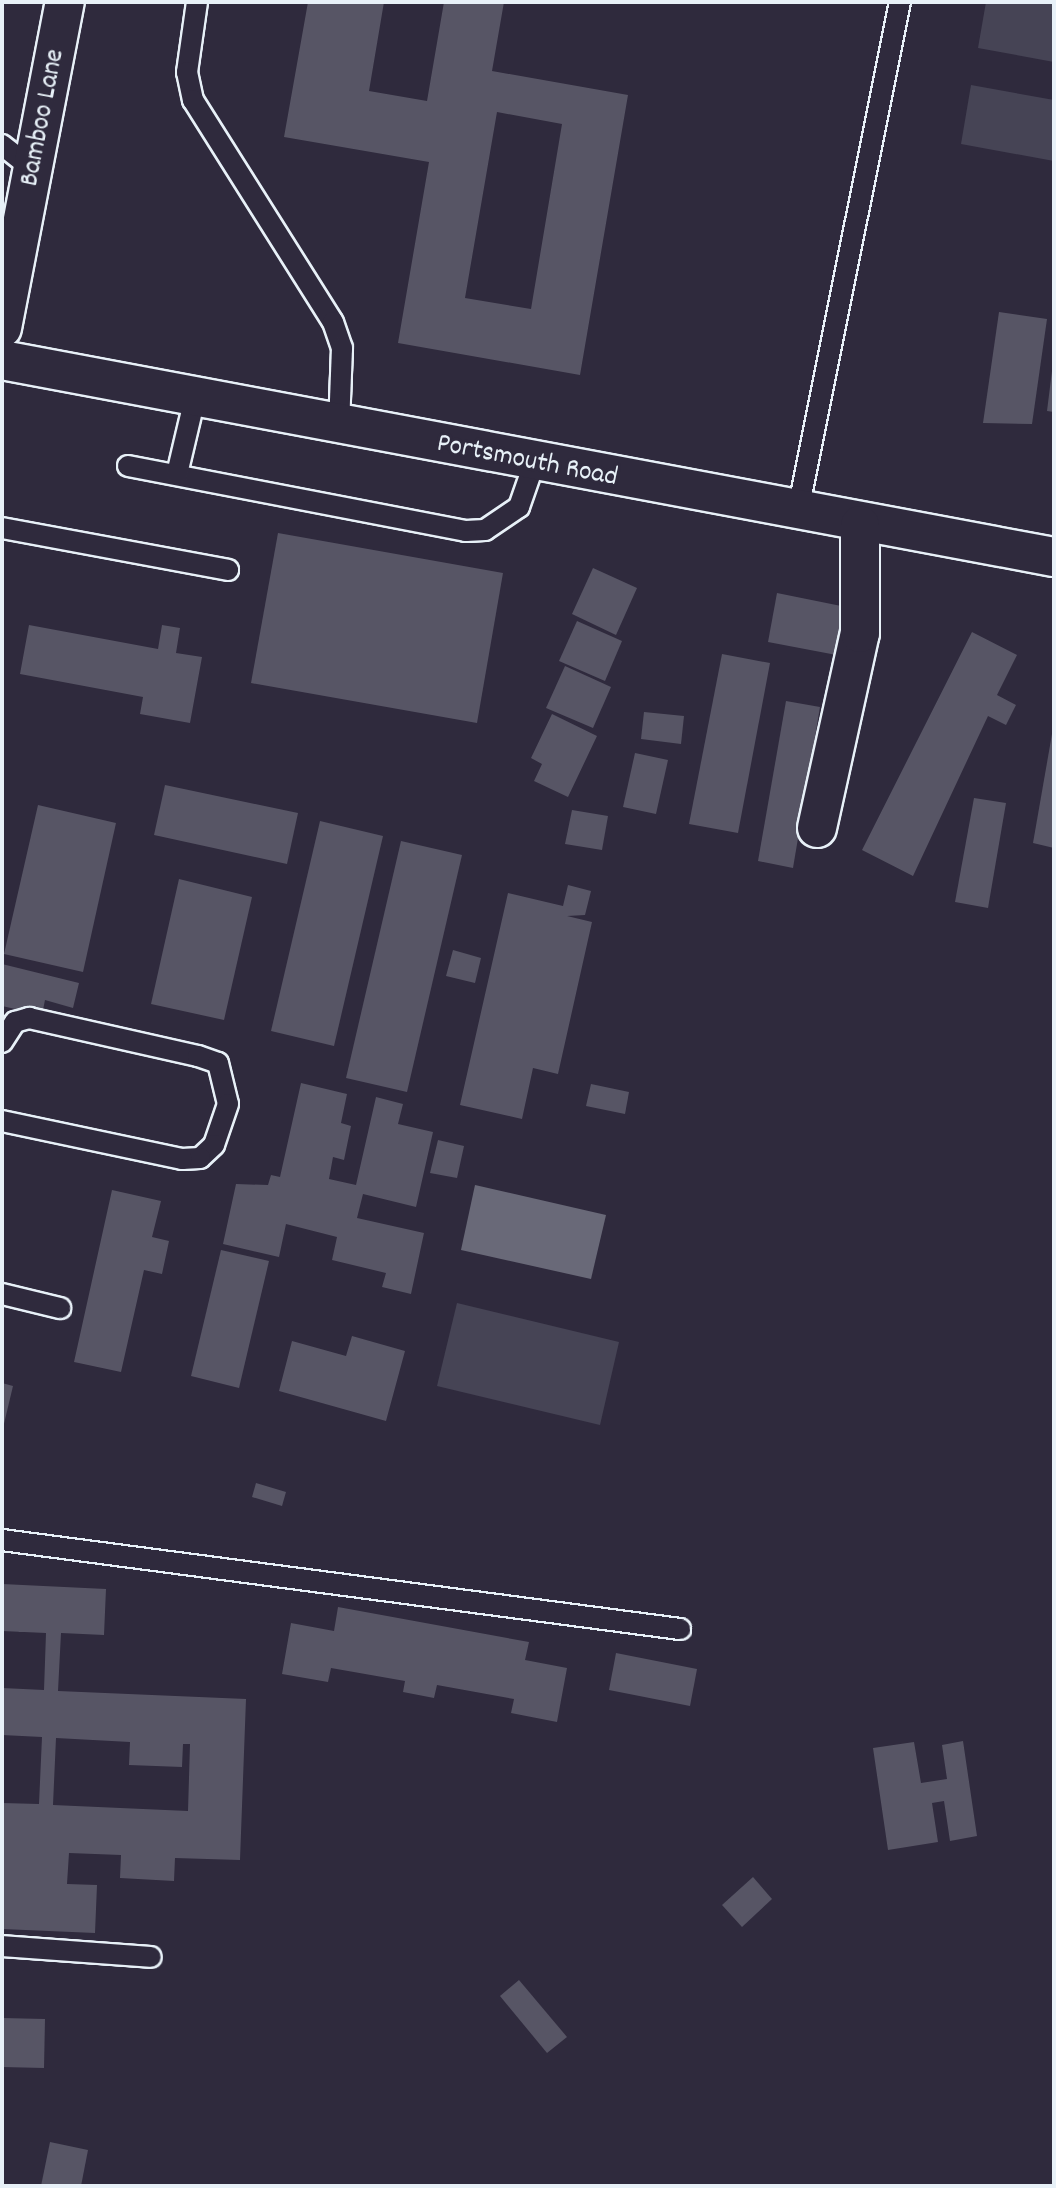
<!DOCTYPE html>
<style>
body{margin:0}
#map{position:relative;width:1056px;height:2188px;overflow:hidden;background:#2f2a3d;font-family:Dekko,sans-serif}
div>[style]{position:absolute}
[style*='--x']{left:calc(var(--x)*1px);top:calc(var(--y)*1px);width:calc(var(--w)*1px);rotate:calc(var(--a)*1deg)}
.green>*{inset:0;background:#464455}
.water>*{inset:0;background:#696978}
.building>*{inset:0;background:#575565}
.roads{filter:drop-shadow(2px 0 #e8f1f8) drop-shadow(-2px 0 #e8f1f8) drop-shadow(0 2px #e8f1f8) drop-shadow(0 -2px #e8f1f8)}
.lane>*{height:20px;margin:-10px;padding:0 10px;transform-origin:10px;border-radius:10px;background:#2f2a3d}
.street>*{height:38px;margin:-19px;padding:0 19px;transform-origin:19px;border-radius:19px;background:#2f2a3d}
span{translate:-50% -50%;white-space:nowrap;text-align:center;line-height:1.15;-webkit-text-stroke:6px #2f2a3d;paint-order:stroke}
.street-label{font-size:28px;color:#e8f1f8}
.frame{position:absolute;inset:0;border:4px solid #e8f1f8;pointer-events:none}
</style>
<div id="map">
<div class="green">
<div style="clip-path:polygon(986px 2px,1054px 2px,1054px 62px,978px 48px)"></div>
<div style="clip-path:polygon(971px 85px,1054px 100px,1054px 161px,961px 144px)"></div>
<div style="clip-path:polygon(457px 1303px,619px 1342px,600px 1425px,437px 1386px)"></div>
</div>
<div class="water">
<div style="clip-path:polygon(475px 1185px,606px 1215px,591px 1279px,461px 1250px)"></div>
</div>
<div class="building">
<div style="clip-path:polygon(evenodd,308px 2px,384px 2px,369px 91px,427px 101px,444px 2px,504px 2px,492px 71px,628px 95px,580px 375px,398px 343px,429px 162px,284px 137px,308px 2px,497px 112px,562px 124px,531px 309px,465px 298px,497px 112px)"></div>
<div style="clip-path:polygon(999px 312px,1047px 319px,1032px 424px,983px 423px)"></div>
<div style="clip-path:polygon(1052px 371px,1054px 371px,1054px 412px,1047px 411px)"></div>
<div style="clip-path:polygon(278px 533px,503px 573px,477px 723px,251px 683px)"></div>
<div style="clip-path:polygon(593px 568px,637px 588px,616px 635px,572px 614px)"></div>
<div style="clip-path:polygon(777px 593px,856px 609px,847px 657px,768px 642px)"></div>
<div style="clip-path:polygon(577px 621px,622px 641px,605px 681px,559px 661px)"></div>
<div style="clip-path:polygon(29px 625px,158px 649px,162px 625px,180px 628px,176px 653px,202px 657px,190px 723px,140px 714px,143px 697px,20px 674px)"></div>
<div style="clip-path:polygon(972px 632px,1017px 655px,997px 695px,1016px 705px,1006px 725px,988px 716px,913px 876px,862px 850px)"></div>
<div style="clip-path:polygon(722px 654px,770px 663px,738px 833px,689px 824px)"></div>
<div style="clip-path:polygon(565px 666px,611px 687px,593px 728px,546px 708px)"></div>
<div style="clip-path:polygon(786px 701px,820px 707px,793px 868px,758px 861px)"></div>
<div style="clip-path:polygon(644px 712px,684px 716px,681px 744px,641px 739px)"></div>
<div style="clip-path:polygon(552px 714px,597px 736px,568px 797px,534px 781px,542px 764px,531px 758px)"></div>
<div style="clip-path:polygon(1052px 734px,1054px 734px,1054px 848px,1033px 843px)"></div>
<div style="clip-path:polygon(635px 753px,668px 760px,656px 814px,623px 807px)"></div>
<div style="clip-path:polygon(165px 785px,298px 813px,287px 864px,154px 835px)"></div>
<div style="clip-path:polygon(974px 798px,1006px 803px,988px 908px,955px 902px)"></div>
<div style="clip-path:polygon(38px 805px,116px 823px,83px 972px,4px 954px)"></div>
<div style="clip-path:polygon(572px 810px,608px 816px,602px 850px,565px 844px)"></div>
<div style="clip-path:polygon(320px 821px,383px 836px,334px 1046px,271px 1031px)"></div>
<div style="clip-path:polygon(401px 841px,462px 855px,407px 1092px,346px 1078px)"></div>
<div style="clip-path:polygon(179px 879px,252px 897px,224px 1020px,151px 1004px)"></div>
<div style="clip-path:polygon(568px 885px,591px 891px,585px 915px,567px 916px,592px 922px,558px 1074px,533px 1068px,522px 1119px,460px 1105px,508px 893px,563px 906px)"></div>
<div style="clip-path:polygon(453px 950px,481px 958px,475px 983px,446px 976px)"></div>
<div style="clip-path:polygon(2px 964px,79px 983px,73px 1008px,45px 1000px,42px 1015px,2px 1006px)"></div>
<div style="clip-path:polygon(301px 1083px,347px 1094px,341px 1123px,351px 1126px,344px 1160px,333px 1157px,329px 1179px,356px 1185px,376px 1097px,403px 1104px,398px 1124px,433px 1132px,416px 1207px,363px 1194px,357px 1218px,424px 1233px,411px 1294px,382px 1287px,386px 1273px,332px 1260px,337px 1237px,286px 1224px,279px 1257px,223px 1244px,236px 1184px,268px 1185px,271px 1175px,280px 1177px)"></div>
<div style="clip-path:polygon(591px 1084px,629px 1092px,625px 1114px,586px 1106px)"></div>
<div style="clip-path:polygon(438px 1140px,464px 1146px,457px 1178px,430px 1173px)"></div>
<div style="clip-path:polygon(112px 1190px,161px 1201px,152px 1237px,169px 1241px,162px 1274px,144px 1270px,121px 1372px,74px 1362px)"></div>
<div style="clip-path:polygon(221px 1250px,269px 1261px,239px 1388px,191px 1376px)"></div>
<div style="clip-path:polygon(352px 1336px,405px 1351px,386px 1421px,279px 1391px,292px 1341px,346px 1356px)"></div>
<div style="clip-path:polygon(2px 1383px,13px 1386px,3px 1428px,2px 1428px)"></div>
<div style="clip-path:polygon(256px 1483px,286px 1492px,282px 1506px,252px 1497px)"></div>
<div style="clip-path:polygon(evenodd,2px 1584px,106px 1589px,104px 1635px,61px 1633px,58px 1691px,246px 1699px,240px 1860px,175px 1858px,174px 1881px,120px 1878px,121px 1855px,69px 1853px,67px 1884px,97px 1885px,95px 1933px,2px 1929px,2px 1803px,39px 1804px,42px 1737px,2px 1735px,2px 1688px,44px 1690px,46px 1633px,2px 1631px,2px 1584px,56px 1738px,130px 1742px,129px 1765px,182px 1767px,183px 1744px,190px 1744px,188px 1811px,53px 1805px,56px 1738px)"></div>
<div style="clip-path:polygon(338px 1607px,529px 1642px,525px 1660px,567px 1668px,557px 1722px,511px 1713px,514px 1699px,437px 1685px,434px 1698px,403px 1692px,405px 1681px,331px 1668px,328px 1682px,282px 1674px,291px 1623px,334px 1631px)"></div>
<div style="clip-path:polygon(616px 1653px,697px 1669px,690px 1706px,609px 1690px)"></div>
<div style="clip-path:polygon(963px 1741px,977px 1836px,950px 1841px,944px 1801px,932px 1803px,938px 1842px,888px 1850px,873px 1748px,914px 1742px,921px 1783px,947px 1779px,942px 1745px)"></div>
<div style="clip-path:polygon(753px 1877px,772px 1899px,742px 1927px,722px 1905px)"></div>
<div style="clip-path:polygon(519px 1980px,567px 2037px,547px 2053px,500px 1996px)"></div>
<div style="clip-path:polygon(2px 2018px,45px 2019px,44px 2068px,2px 2067px)"></div>
<div style="clip-path:polygon(50px 2142px,88px 2150px,81px 2186px,41px 2186px)"></div>
</div>
<div class="roads">
<div class="lane">
<div style="--x:197;--y:2;--w:71;--a:98.1"></div>
<div style="--x:187;--y:72;--w:29;--a:78"></div>
<div style="--x:193;--y:100;--w:262;--a:57.8"></div>
<div style="--x:333;--y:322;--w:28;--a:71"></div>
<div style="--x:342;--y:348;--w:77;--a:92.2"></div>
<div style="--x:2;--y:145;--w:42;--a:38.2"></div>
<div style="--x:128;--y:466;--w:344;--a:10.9"></div>
<div style="--x:466;--y:531;--w:19;--a:-3"></div>
<div style="--x:485;--y:530;--w:41;--a:-34.1"></div>
<div style="--x:519;--y:507;--w:46;--a:-70.8"></div>
<div style="--x:177;--y:474;--w:78;--a:-76.7"></div>
<div style="--x:797;--y:515;--w:523;--a:-78.65"></div>
<div style="--x:2;--y:528;--w:230;--a:10.5"></div>
<div style="--x:2;--y:1042;--w:24;--a:-57"></div>
<div style="--x:15;--y:1022;--w:15;--a:-16"></div>
<div style="--x:29;--y:1018;--w:173;--a:12.7"></div>
<div style="--x:198;--y:1056;--w:21;--a:19"></div>
<div style="--x:218;--y:1063;--w:42;--a:76.3"></div>
<div style="--x:228;--y:1104;--w:43;--a:108.9"></div>
<div style="--x:214;--y:1145;--w:19;--a:137"></div>
<div style="--x:200;--y:1158;--w:18;--a:177"></div>
<div style="--x:182;--y:1159;--w:184;--a:-168.1"></div>
<div style="--x:2;--y:1294;--w:60;--a:13.6"></div>
<div style="--x:2;--y:1540;--w:684;--a:7.48"></div>
<div style="--x:2;--y:1946;--w:149;--a:4.2"></div>
</div>
<div class="street">
<div style="--x:2;--y:328;--w:332;--a:-79.1"></div>
<div style="--x:2;--y:360;--w:1070;--a:10.61"></div>
<div style="--x:817;--y:828;--w:200;--a:-77.6"></div>
<div style="--x:860;--y:633;--w:108;--a:-90"></div>
</div>
</div>
<div class="street-label">
<span style="left:44px;top:118px;rotate:-79deg">Bamboo Lane</span>
<span style="left:527px;top:462px;rotate:11deg">Portsmouth Road</span>
</div>
<div class="frame"></div>
</div>
